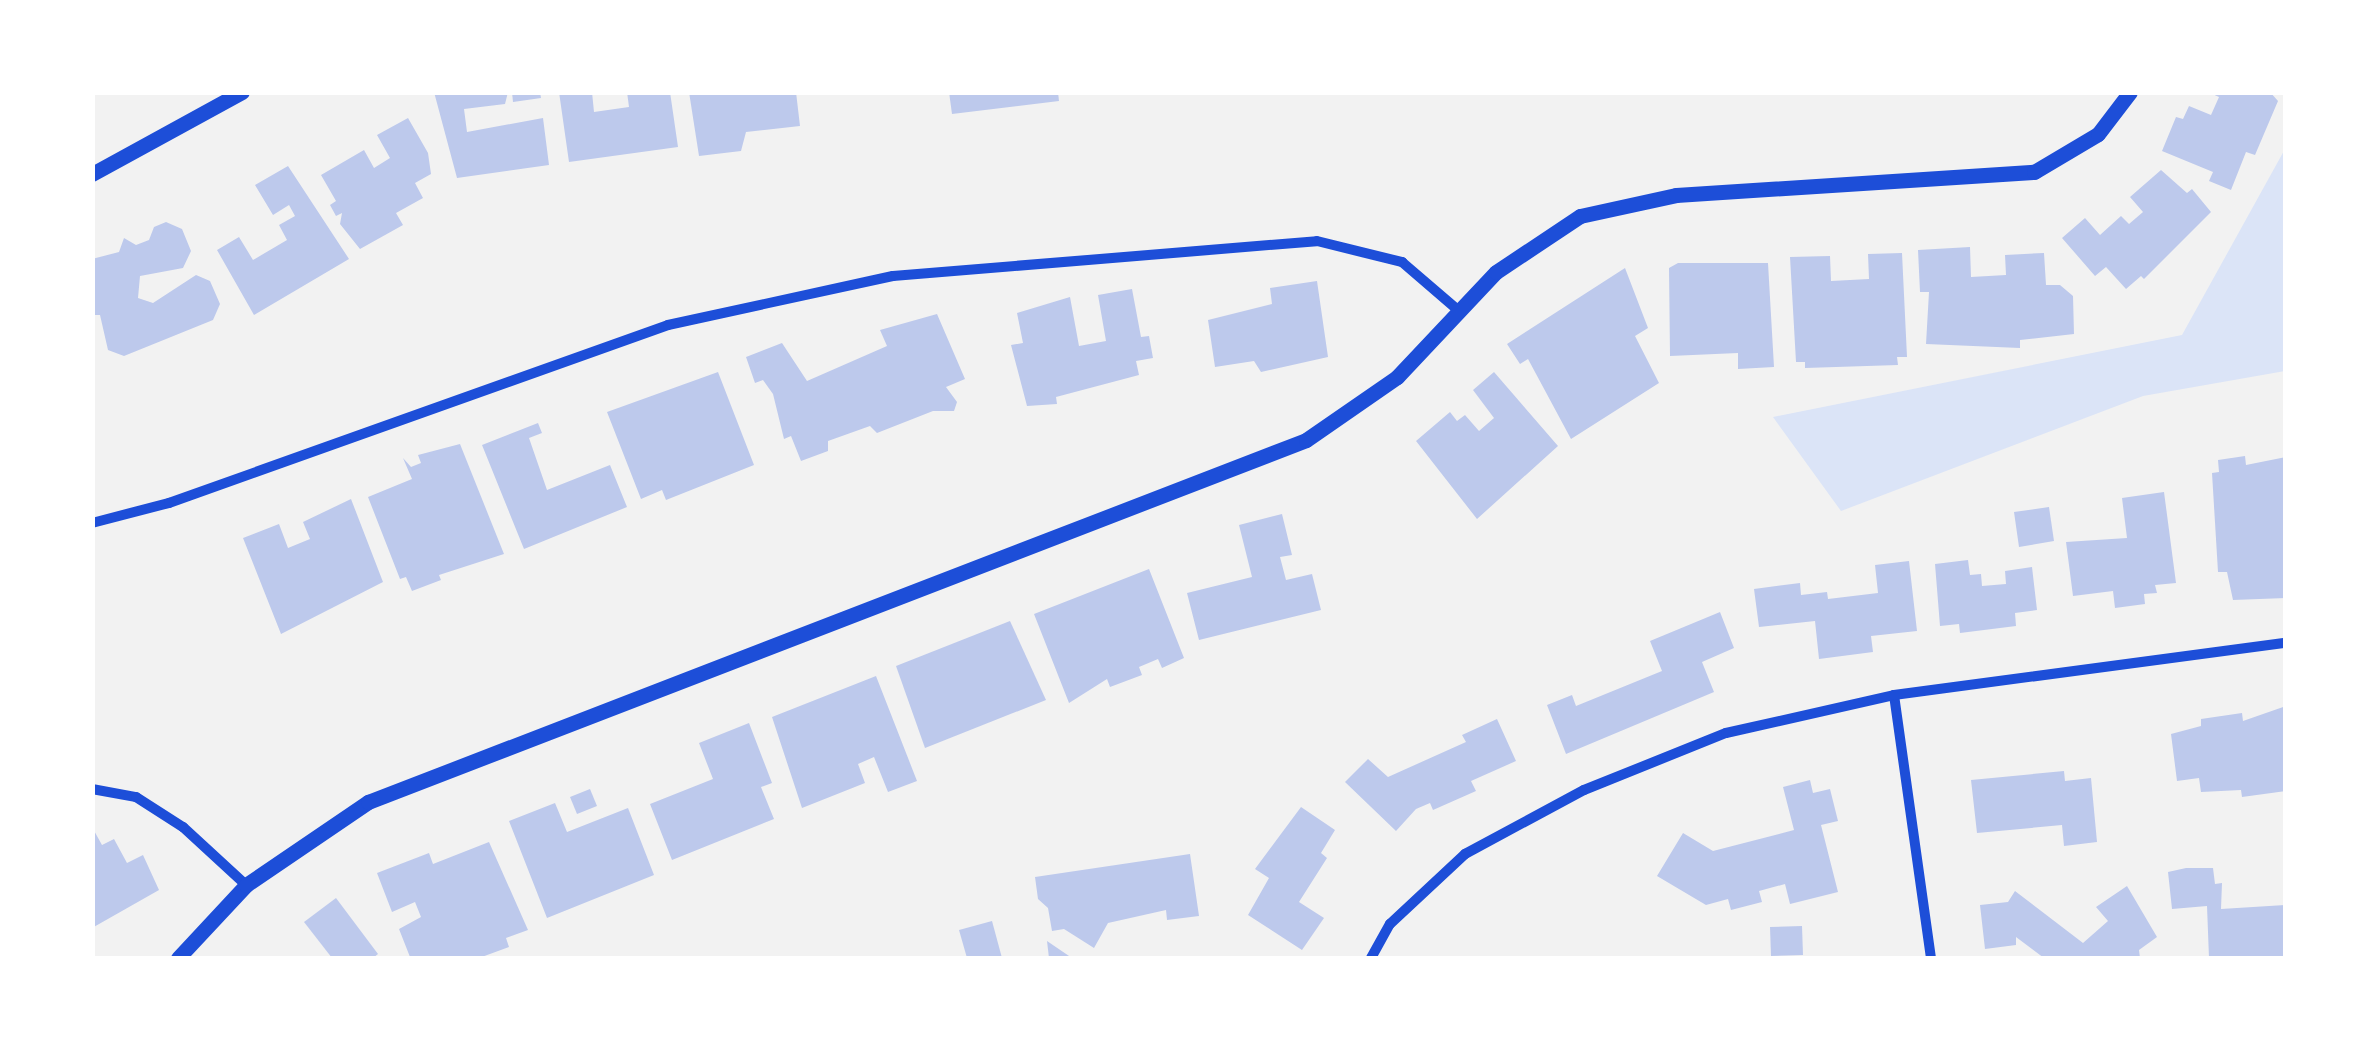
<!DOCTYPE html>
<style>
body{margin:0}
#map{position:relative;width:2378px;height:1051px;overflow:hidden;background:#f2f2f2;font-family:"Fira Sans",sans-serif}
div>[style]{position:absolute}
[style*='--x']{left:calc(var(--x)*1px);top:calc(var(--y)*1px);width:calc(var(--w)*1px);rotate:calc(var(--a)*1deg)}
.green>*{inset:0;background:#dbe4f7}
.building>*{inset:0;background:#bdc9ec}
.minor>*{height:10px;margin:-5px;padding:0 5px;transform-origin:5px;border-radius:5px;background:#1d4ed8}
.tertiary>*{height:15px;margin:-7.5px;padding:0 7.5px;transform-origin:7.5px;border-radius:7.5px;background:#1d4ed8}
span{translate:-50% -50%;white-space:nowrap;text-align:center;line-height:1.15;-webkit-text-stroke:10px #fff;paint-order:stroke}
.frame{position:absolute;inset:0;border:95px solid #fff;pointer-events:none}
</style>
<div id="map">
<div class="green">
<div style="clip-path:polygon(2285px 149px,2285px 371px,2143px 396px,1841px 511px,1773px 417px,2182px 335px)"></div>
</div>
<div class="building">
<div style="clip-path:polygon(434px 92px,508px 92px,505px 104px,464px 109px,467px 132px,543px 118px,549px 165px,457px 178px)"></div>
<div style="clip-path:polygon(512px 92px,540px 92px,541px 98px,513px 102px)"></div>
<div style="clip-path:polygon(559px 92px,592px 92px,594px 112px,629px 107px,627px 92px,670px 92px,678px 147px,569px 162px)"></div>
<div style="clip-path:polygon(689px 92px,796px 92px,800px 126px,746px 132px,741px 151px,699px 156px)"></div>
<div style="clip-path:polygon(949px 92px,1058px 92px,1059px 101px,952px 114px)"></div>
<div style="clip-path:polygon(2208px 92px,2270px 92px,2278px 101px,2255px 155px,2246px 152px,2231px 190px,2209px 181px,2213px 172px,2162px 151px,2176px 117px,2183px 119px,2189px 106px,2211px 115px,2219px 97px)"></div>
<div style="clip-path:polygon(408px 118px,428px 153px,431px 174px,415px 183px,423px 198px,396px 213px,403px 225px,360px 249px,340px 224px,342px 213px,336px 216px,330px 205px,336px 201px,321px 175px,364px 150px,374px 168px,390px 158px,377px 135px)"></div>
<div style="clip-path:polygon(288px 166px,349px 259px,254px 315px,217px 250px,239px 237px,253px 260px,287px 240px,279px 225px,295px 216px,289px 205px,273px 215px,255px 185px)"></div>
<div style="clip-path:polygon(2161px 170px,2187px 193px,2192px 189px,2211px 212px,2144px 279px,2141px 276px,2126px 289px,2106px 267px,2095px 276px,2062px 238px,2085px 218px,2100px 235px,2121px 216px,2129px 224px,2143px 212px,2130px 197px)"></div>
<div style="clip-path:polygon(166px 222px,182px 229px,191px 251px,183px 268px,140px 276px,138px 298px,153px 303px,196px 275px,210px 281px,220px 304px,213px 320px,124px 356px,108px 350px,100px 315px,92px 315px,92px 259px,119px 252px,124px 238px,136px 245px,149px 240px,154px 227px)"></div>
<div style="clip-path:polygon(1970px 247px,1971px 277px,2006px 275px,2005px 255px,2044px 253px,2046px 285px,2060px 285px,2073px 296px,2074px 334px,2020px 340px,2020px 348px,1926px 344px,1929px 292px,1920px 292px,1918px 250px)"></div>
<div style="clip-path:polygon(1902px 253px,1907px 357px,1897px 357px,1898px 365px,1805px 368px,1805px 362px,1796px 362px,1790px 257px,1830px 256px,1831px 281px,1869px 279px,1868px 254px)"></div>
<div style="clip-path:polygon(1678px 263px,1768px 263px,1774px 367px,1738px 369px,1738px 353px,1670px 356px,1669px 268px)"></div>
<div style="clip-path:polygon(1625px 268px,1648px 328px,1635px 336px,1659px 383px,1571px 439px,1528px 359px,1520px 364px,1507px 344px)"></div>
<div style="clip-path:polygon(1317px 281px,1328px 357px,1261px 372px,1254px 361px,1215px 367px,1208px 320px,1272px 304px,1270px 288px)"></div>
<div style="clip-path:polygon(1132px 289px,1141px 337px,1149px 336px,1153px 358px,1136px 361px,1139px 375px,1056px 397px,1057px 404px,1027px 406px,1011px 345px,1023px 343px,1017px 313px,1070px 297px,1079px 346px,1106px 341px,1098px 295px)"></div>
<div style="clip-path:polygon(937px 314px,965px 379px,946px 387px,957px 402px,954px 411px,933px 411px,877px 433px,870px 426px,828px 441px,828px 451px,801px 461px,791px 436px,784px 439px,773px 394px,763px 380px,755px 383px,746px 357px,782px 343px,807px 381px,887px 346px,880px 330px)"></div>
<div style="clip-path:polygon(718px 372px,754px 465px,666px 500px,662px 490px,641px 499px,607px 412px)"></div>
<div style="clip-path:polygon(1494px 372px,1558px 446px,1477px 519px,1416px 441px,1450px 412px,1457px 421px,1465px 415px,1479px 431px,1494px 418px,1473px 390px)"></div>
<div style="clip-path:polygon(538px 423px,542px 433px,529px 438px,547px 490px,610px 465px,627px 507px,524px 549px,482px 445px)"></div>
<div style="clip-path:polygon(460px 444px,504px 554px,439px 575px,441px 580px,412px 591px,406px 577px,400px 579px,368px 497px,412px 479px,403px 458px,411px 467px,421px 463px,418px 455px)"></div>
<div style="clip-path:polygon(2245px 456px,2246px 465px,2286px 457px,2286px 598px,2233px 600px,2227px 572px,2218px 572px,2212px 473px,2219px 472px,2218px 460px)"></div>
<div style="clip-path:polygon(2164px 492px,2176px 583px,2155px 585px,2157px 593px,2144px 594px,2145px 604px,2115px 608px,2113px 591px,2073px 596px,2066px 542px,2127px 538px,2122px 498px)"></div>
<div style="clip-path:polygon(351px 499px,383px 582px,281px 634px,243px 538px,279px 524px,288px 548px,310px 539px,303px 522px)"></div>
<div style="clip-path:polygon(2049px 507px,2054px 541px,2019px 547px,2014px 512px)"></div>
<div style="clip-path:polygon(1282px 514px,1292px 555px,1280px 557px,1286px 580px,1312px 574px,1321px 610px,1199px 640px,1187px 593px,1252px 577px,1239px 525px)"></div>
<div style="clip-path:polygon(1968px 560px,1970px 575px,1981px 574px,1982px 586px,2006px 584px,2005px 571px,2032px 567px,2037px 610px,2015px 613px,2016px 626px,1960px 633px,1959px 624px,1940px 626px,1935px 564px)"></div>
<div style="clip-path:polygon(1909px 561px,1917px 631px,1871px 636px,1873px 652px,1819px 659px,1815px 621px,1759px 627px,1754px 589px,1800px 583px,1801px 595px,1827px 592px,1828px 599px,1878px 593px,1875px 565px)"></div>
<div style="clip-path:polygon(1149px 569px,1184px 658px,1162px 668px,1158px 659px,1139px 667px,1142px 675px,1110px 687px,1107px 679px,1069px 703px,1034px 614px)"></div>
<div style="clip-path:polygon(1720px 612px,1734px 648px,1702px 662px,1714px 692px,1566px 754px,1547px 705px,1572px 695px,1576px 706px,1662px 671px,1650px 641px)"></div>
<div style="clip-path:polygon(1010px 621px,1046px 700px,925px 748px,896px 666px)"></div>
<div style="clip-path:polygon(876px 676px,917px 781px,888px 792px,874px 757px,858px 764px,865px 783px,802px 808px,772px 717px)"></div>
<div style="clip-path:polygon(2286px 706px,2286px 791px,2242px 797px,2241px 790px,2201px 792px,2199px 778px,2177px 781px,2171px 734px,2201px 726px,2201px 719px,2242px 713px,2243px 721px)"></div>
<div style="clip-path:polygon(1497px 719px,1516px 761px,1471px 781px,1476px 791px,1433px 810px,1430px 803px,1416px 809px,1396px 831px,1345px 782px,1368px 759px,1388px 777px,1466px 742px,1462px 735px)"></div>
<div style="clip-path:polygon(749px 723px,772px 783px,761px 787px,774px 819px,672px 860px,650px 804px,713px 779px,699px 743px)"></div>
<div style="clip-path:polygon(2064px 771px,2065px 781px,2091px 778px,2097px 842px,2064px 846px,2062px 825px,1977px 833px,1971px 780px)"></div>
<div style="clip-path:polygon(1810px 780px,1813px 793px,1830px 789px,1838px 821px,1821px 825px,1838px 892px,1790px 904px,1785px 884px,1759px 891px,1762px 902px,1731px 910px,1728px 899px,1706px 905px,1657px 876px,1683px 833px,1713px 851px,1794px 830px,1783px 787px)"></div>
<div style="clip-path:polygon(590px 789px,597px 806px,577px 814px,570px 797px)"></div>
<div style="clip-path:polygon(555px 803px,567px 832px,628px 808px,654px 875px,547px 918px,509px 821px)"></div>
<div style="clip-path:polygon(1301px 807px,1335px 830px,1321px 853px,1327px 858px,1299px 902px,1324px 918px,1302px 950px,1248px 915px,1269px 878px,1255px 869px)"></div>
<div style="clip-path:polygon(92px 827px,102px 845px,114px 839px,127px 863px,143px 855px,159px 890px,92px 928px)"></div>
<div style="clip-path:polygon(489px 842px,528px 930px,506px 938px,509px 947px,479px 958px,410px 957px,399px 929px,421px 917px,415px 902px,392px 912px,377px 873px,429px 853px,433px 864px)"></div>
<div style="clip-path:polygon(1190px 854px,1199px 916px,1167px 920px,1166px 910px,1108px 923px,1094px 948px,1064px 929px,1052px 931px,1048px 908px,1038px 899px,1035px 877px)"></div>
<div style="clip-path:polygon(2186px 868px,2213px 868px,2215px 884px,2222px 883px,2221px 909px,2285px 905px,2286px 958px,2209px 958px,2207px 906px,2172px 909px,2168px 872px)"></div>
<div style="clip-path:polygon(2127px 886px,2157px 937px,2139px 950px,2140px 958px,2044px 958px,2016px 937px,2016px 945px,1985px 949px,1980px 905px,2008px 902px,2015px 891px,2083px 943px,2108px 921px,2096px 907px)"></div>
<div style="clip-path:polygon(336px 898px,378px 954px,373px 958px,332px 958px,304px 922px)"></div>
<div style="clip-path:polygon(992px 921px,1002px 958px,967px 958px,959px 930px)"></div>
<div style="clip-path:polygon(1802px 926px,1803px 955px,1771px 956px,1770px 927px)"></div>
<div style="clip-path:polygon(1047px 941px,1072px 958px,1049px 958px)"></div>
</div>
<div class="minor">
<div style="--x:92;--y:523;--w:80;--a:-14.6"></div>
<div style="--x:169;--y:503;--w:530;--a:-19.63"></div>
<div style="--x:668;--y:325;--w:230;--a:-12.3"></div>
<div style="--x:893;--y:276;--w:425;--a:-4.7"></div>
<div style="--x:1317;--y:241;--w:88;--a:13.9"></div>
<div style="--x:1402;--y:262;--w:75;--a:40.7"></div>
<div style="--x:1894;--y:695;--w:266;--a:82"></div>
<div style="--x:92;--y:789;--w:45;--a:10.3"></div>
<div style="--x:136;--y:797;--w:56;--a:32.6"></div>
<div style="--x:183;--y:827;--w:86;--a:42.6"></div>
<div style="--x:1371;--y:958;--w:39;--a:-61"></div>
<div style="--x:1390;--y:924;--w:103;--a:-43"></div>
<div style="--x:1465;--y:854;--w:135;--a:-28.3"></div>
<div style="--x:1584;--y:790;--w:153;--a:-21.9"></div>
<div style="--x:1726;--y:733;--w:172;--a:-12.7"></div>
<div style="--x:1894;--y:695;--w:395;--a:-7.6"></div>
</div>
<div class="tertiary">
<div style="--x:92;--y:174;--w:171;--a:-28.7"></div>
<div style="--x:178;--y:958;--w:100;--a:-47"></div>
<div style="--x:246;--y:885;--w:148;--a:-34.2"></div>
<div style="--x:368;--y:802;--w:1005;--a:-21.1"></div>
<div style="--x:1306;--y:440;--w:111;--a:-34.7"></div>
<div style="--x:1397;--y:377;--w:144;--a:-46.7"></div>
<div style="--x:1496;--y:272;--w:101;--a:-33.7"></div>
<div style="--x:1580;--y:216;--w:98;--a:-12.3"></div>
<div style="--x:1676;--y:195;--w:359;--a:-3.7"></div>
<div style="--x:2034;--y:172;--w:74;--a:-30.7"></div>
<div style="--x:2098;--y:134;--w:53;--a:-52.7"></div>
</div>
<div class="frame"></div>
</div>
